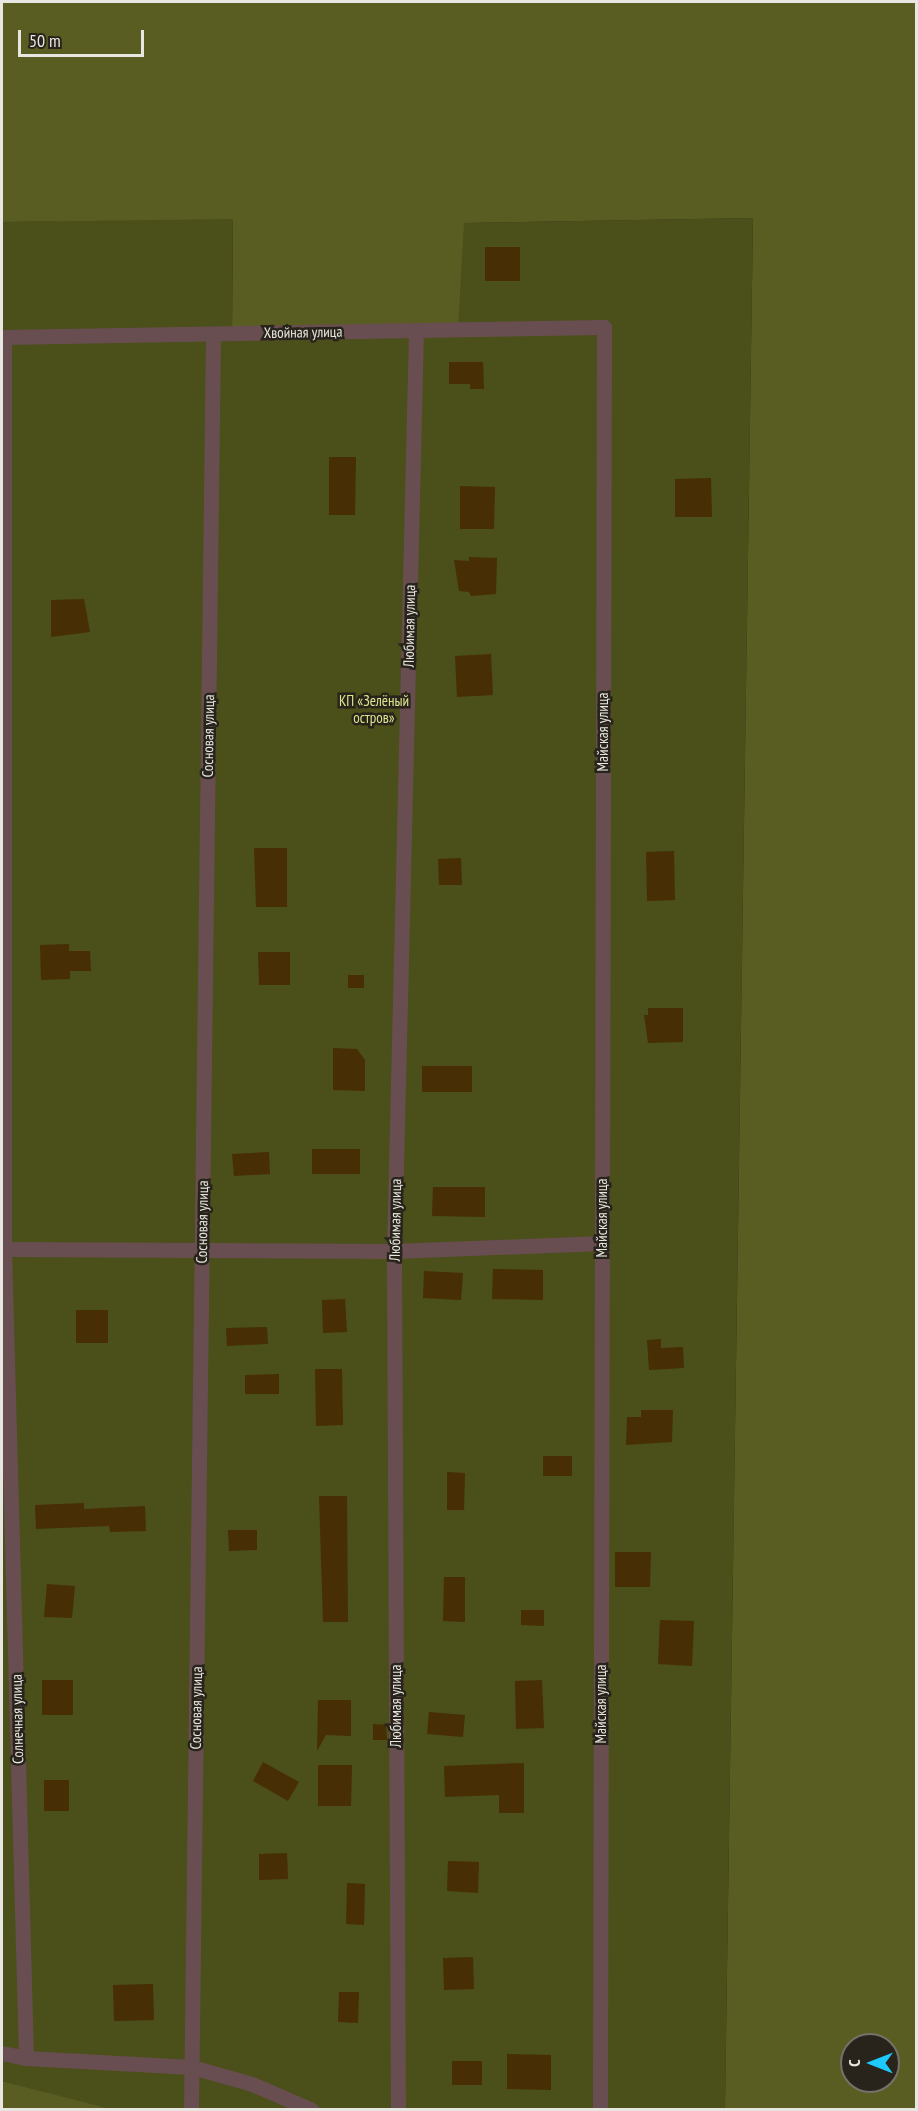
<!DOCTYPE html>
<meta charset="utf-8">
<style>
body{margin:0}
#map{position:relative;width:918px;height:2111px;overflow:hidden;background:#28241b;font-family:"PT Sans Narrow",sans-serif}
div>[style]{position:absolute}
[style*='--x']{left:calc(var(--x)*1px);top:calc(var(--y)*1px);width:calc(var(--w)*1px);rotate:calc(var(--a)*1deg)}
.green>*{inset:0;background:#4b4f1a}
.forest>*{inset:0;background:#5a5d22}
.building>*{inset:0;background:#472e04}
.street>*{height:15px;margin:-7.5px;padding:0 7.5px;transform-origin:7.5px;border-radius:7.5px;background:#694e51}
span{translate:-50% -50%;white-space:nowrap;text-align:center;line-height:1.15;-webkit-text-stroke:5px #28241b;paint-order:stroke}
.street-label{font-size:15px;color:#e8e6e0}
.park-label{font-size:15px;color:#dce48c}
.frame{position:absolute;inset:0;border:3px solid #e8e6e0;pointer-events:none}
.north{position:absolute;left:840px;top:2033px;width:60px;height:60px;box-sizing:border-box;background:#28241b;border:2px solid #75726a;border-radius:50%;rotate:270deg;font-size:16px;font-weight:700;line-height:24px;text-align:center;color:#e8e6e0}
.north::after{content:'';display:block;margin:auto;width:21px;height:27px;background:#1ec9fd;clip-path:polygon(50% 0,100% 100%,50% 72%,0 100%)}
.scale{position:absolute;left:18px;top:30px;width:126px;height:27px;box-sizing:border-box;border:3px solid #e8e6e0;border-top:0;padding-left:8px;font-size:18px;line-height:21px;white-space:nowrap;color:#e8e6e0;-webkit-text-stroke:4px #28241b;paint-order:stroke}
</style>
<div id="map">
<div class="green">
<div style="clip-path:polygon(233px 218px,232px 333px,464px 223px,753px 218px,725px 2109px,110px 2110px,2px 2081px,2px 222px)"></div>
</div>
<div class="forest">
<div style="clip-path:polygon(evenodd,2px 2px,916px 2px,916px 2109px,725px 2109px,753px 218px,464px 223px,458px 329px,232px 334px,233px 219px,2px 222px,2px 2px,852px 2045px,888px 2045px,888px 2081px,852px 2081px,852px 2045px)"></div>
<div style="clip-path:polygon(2px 2081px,110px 2109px,2px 2109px)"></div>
</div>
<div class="building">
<div style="clip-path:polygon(485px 247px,520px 247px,520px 281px,485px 281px)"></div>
<div style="clip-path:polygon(449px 362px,483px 362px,484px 389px,470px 389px,470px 384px,449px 384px)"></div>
<div style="clip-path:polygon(329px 457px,356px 457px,355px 515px,329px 515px)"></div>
<div style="clip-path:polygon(711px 478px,712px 517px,675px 517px,675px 479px)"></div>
<div style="clip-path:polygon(460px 486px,495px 487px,494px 529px,460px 529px)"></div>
<div style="clip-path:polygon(469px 557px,497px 558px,496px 594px,471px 596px,469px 592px,459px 591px,454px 560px,469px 561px)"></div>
<div style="clip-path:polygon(84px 599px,90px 632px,51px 637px,51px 600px)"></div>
<div style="clip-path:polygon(491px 654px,493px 695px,457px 697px,455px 656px)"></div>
<div style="clip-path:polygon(254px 848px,287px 848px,287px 907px,256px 907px)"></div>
<div style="clip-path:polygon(674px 851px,675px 900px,647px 901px,646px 852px)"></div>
<div style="clip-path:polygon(461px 858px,462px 885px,439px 885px,438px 859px)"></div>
<div style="clip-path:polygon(69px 944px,69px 951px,90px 951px,91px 971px,70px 971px,70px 979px,41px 980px,40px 945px)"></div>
<div style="clip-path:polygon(258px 952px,290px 952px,290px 985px,259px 985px)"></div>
<div style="clip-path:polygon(348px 975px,364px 975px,364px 988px,348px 988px)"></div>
<div style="clip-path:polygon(648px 1008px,683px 1008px,683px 1042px,648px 1043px,644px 1015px,648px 1015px)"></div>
<div style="clip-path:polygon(333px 1048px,357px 1049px,365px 1060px,365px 1091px,333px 1090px)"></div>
<div style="clip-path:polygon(422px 1066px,472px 1066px,472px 1092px,422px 1092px)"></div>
<div style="clip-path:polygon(312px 1149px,360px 1149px,360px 1174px,312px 1174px)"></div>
<div style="clip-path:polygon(269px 1152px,270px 1174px,234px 1176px,232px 1154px)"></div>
<div style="clip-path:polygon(433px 1187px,485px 1187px,485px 1217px,432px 1216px)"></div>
<div style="clip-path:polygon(493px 1269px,543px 1270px,543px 1300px,492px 1299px)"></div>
<div style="clip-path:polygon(424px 1271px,463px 1273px,461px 1300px,423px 1298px)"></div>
<div style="clip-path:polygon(345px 1299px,347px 1332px,323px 1333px,322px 1300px)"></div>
<div style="clip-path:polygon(76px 1310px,108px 1310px,108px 1343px,76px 1343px)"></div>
<div style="clip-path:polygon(267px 1327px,268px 1344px,227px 1346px,226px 1328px)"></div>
<div style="clip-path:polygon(661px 1339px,661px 1348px,683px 1347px,684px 1368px,649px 1370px,647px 1340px)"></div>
<div style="clip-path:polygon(315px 1369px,342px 1369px,343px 1425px,316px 1426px)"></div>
<div style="clip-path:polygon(279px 1374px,279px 1394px,245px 1394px,245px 1375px)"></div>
<div style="clip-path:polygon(641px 1410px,673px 1410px,672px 1442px,626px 1445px,627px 1417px,641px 1417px)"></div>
<div style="clip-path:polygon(543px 1456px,572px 1456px,572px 1476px,543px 1476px)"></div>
<div style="clip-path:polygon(447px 1472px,465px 1473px,464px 1510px,447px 1510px)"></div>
<div style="clip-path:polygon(319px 1496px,347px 1496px,348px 1622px,323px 1622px)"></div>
<div style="clip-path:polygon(84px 1503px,84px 1509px,145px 1506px,146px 1531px,110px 1532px,109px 1526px,36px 1529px,35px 1505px)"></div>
<div style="clip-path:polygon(228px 1530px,257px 1530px,257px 1550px,229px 1551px)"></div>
<div style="clip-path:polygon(615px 1552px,651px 1552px,650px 1587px,615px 1587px)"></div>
<div style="clip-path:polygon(444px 1577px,465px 1577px,465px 1622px,443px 1621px)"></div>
<div style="clip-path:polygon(47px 1584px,75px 1586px,72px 1618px,44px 1617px)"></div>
<div style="clip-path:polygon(521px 1610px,544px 1610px,544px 1626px,521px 1625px)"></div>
<div style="clip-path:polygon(660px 1620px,694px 1621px,692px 1666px,658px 1664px)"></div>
<div style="clip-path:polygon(42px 1680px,73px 1680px,73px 1715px,42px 1715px)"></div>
<div style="clip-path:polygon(542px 1680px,544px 1728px,516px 1729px,515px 1681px)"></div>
<div style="clip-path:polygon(318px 1700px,351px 1700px,351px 1736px,326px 1735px,317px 1751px)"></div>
<div style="clip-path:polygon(429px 1712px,465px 1715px,463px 1737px,427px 1734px)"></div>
<div style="clip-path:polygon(373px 1724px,386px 1725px,387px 1740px,373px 1740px)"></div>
<div style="clip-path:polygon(263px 1762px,299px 1782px,288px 1801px,253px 1781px)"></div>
<div style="clip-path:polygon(524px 1763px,524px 1813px,499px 1813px,499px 1795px,445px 1797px,444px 1766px)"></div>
<div style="clip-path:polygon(318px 1765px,352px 1765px,351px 1806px,318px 1806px)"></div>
<div style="clip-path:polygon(44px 1780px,69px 1780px,69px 1811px,44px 1811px)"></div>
<div style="clip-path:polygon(287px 1853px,288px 1879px,259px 1880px,259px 1854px)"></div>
<div style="clip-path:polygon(448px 1861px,479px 1862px,478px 1893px,447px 1891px)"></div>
<div style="clip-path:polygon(347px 1883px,365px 1884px,364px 1925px,346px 1924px)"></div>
<div style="clip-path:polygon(473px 1957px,474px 1989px,444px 1990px,443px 1958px)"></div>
<div style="clip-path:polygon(153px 1984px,154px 2020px,114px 2021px,113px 1985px)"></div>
<div style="clip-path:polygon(339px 1992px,359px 1992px,358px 2023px,338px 2022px)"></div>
<div style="clip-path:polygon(507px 2054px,551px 2055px,551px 2090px,507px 2089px)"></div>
<div style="clip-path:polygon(452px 2061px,482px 2061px,482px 2085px,452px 2085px)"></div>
</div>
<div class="street">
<div style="--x:2;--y:337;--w:602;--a:-0.95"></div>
<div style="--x:604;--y:327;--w:1783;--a:90.13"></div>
<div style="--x:4;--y:337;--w:912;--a:90"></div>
<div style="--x:4;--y:1249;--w:809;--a:88.44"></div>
<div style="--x:2;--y:1249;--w:392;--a:0.3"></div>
<div style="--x:394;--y:1251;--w:208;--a:-2.2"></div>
<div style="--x:2;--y:2053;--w:25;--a:12"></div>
<div style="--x:26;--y:2058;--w:166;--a:3.1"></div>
<div style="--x:192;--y:2067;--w:62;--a:15.8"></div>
<div style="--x:252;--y:2084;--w:65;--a:23.4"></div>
<div style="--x:191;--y:2110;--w:1776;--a:-89.29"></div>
<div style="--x:398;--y:2110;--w:859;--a:-90.27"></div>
<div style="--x:394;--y:1251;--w:921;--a:-88.63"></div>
</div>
<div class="street-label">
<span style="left:303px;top:332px;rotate:-1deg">Хвойная улица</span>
<span style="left:409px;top:626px;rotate:-89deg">Любимая улица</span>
<span style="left:603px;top:732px;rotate:-90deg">Майская улица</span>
<span style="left:208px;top:736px;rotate:-89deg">Сосновая улица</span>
<span style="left:602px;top:1218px;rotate:-90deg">Майская улица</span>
<span style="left:395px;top:1220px;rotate:-89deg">Любимая улица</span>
<span style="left:202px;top:1222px;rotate:-89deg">Сосновая улица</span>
<span style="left:601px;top:1704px;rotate:-90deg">Майская улица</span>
<span style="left:396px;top:1706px;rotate:-90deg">Любимая улица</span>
<span style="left:196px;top:1708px;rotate:-89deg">Сосновая улица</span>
<span style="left:17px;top:1719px;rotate:-91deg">Солнечная улица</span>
</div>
<div class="park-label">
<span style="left:374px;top:709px">КП «Зелёный<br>остров»</span>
</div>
<div class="frame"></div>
<div class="north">С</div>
<div class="scale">50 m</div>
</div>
